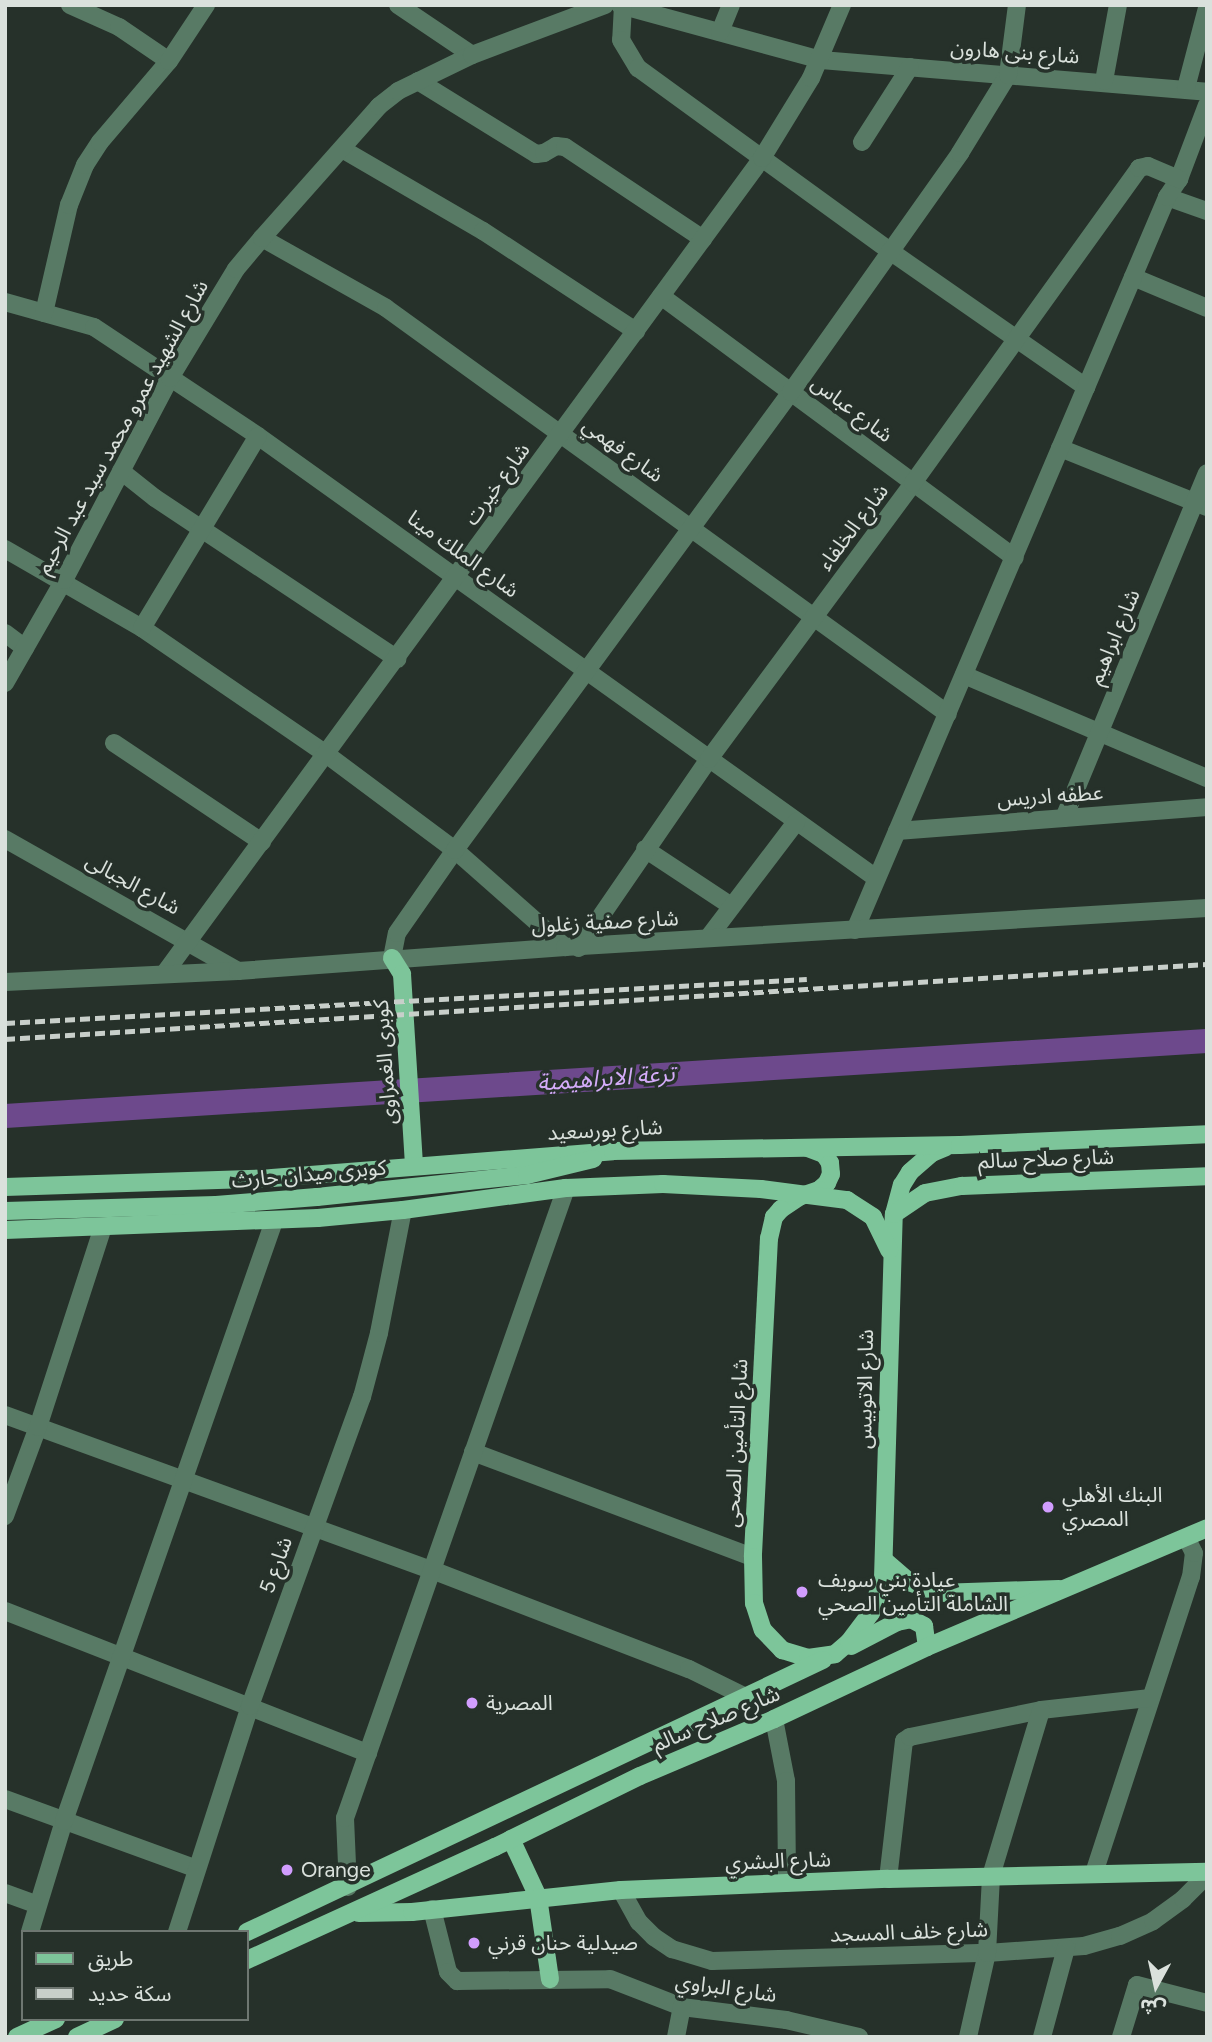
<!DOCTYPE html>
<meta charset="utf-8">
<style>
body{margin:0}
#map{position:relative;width:1212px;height:2042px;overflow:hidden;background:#26312a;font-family:Figtree,"Noto Sans Arabic",sans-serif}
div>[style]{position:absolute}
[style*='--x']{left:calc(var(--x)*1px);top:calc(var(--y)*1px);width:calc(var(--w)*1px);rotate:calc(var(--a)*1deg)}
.canal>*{height:24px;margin:-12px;padding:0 12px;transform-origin:12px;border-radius:12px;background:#6d498c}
.minor>*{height:18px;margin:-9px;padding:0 9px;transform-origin:9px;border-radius:9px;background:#587a65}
.major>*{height:18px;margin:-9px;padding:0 9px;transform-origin:9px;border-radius:9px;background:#7dc59a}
.rail>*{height:5px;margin-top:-2.5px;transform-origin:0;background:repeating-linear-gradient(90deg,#c8cfca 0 10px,transparent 0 15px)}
.dots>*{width:19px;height:19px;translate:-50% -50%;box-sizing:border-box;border:4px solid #26312a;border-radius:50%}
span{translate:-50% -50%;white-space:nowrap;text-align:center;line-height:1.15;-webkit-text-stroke:7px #26312a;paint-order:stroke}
.street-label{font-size:21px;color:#dae1dc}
.poi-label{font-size:21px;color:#dae1dc}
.left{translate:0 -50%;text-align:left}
.water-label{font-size:23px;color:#d4acf9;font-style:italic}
.frame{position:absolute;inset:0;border:7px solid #dae1dc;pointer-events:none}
.legend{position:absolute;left:21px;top:1930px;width:228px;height:91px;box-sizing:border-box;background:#26312a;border:2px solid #6e7771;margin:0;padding:9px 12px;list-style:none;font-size:21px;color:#dae1dc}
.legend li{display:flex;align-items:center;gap:14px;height:35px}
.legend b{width:35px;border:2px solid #6e7771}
.north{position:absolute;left:1121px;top:1951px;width:70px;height:70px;-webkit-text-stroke:5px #26312a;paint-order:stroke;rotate:188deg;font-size:19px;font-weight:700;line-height:28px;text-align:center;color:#dae1dc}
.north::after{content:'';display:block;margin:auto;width:24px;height:32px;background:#dae1dc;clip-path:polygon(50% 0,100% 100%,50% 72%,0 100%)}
</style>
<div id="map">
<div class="canal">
<div style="--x:5;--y:1116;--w:1204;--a:-3.57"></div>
</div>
<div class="minor">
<div style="--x:70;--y:5;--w:54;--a:24.2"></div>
<div style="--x:119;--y:27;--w:60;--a:34.2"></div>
<div style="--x:398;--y:5;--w:89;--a:34"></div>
<div style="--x:620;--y:5;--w:208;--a:15.3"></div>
<div style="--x:821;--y:60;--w:387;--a:4.7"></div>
<div style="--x:623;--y:5;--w:35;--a:93"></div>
<div style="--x:621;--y:40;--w:33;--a:59"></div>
<div style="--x:638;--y:68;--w:311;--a:36"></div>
<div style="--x:890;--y:251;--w:239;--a:34.8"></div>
<div style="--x:720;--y:32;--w:29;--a:-68"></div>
<div style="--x:418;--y:81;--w:139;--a:31.7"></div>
<div style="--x:536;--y:154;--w:8;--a:-7"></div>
<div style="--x:544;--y:153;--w:14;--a:-30"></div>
<div style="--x:556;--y:146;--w:9;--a:6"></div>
<div style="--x:565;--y:147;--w:166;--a:33.7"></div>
<div style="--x:1104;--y:81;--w:77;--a:-79.6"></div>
<div style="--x:1186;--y:88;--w:83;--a:-75.3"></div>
<div style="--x:862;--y:142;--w:89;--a:-57.4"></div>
<div style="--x:342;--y:149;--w:163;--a:30.2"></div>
<div style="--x:483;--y:231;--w:183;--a:33.2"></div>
<div style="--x:1167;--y:197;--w:42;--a:19.3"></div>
<div style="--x:262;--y:238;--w:142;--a:29.4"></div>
<div style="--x:386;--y:308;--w:693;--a:35.85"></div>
<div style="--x:1133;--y:277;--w:80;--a:22.7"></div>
<div style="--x:661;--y:296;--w:440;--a:36.5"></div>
<div style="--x:5;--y:302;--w:92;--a:15.7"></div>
<div style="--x:94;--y:327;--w:197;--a:33.6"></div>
<div style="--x:258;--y:436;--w:760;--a:35.57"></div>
<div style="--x:44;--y:313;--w:111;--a:-77"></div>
<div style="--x:69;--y:205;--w:43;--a:-68.2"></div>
<div style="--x:85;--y:165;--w:27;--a:-57"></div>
<div style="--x:100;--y:142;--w:106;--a:-49.6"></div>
<div style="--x:169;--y:61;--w:67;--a:-56.5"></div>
<div style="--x:1060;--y:448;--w:158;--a:21.9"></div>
<div style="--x:121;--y:471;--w:43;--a:38.5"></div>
<div style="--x:155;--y:498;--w:291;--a:33.6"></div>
<div style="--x:5;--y:549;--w:158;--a:30"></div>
<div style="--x:142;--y:628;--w:223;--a:34.4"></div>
<div style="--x:326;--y:754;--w:161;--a:36.7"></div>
<div style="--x:455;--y:850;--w:147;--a:41.4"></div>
<div style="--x:142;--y:628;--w:224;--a:-58.9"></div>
<div style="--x:5;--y:633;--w:25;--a:37"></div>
<div style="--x:964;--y:675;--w:264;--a:23"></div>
<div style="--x:5;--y:683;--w:119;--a:-60.2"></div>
<div style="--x:64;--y:580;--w:228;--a:-62.3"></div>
<div style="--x:170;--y:378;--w:127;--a:-58.8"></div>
<div style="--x:236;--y:269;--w:40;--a:-50"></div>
<div style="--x:262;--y:238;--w:176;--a:-48.4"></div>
<div style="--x:379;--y:106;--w:24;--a:-38"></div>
<div style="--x:398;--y:91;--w:82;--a:-25.9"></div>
<div style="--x:472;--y:55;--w:142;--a:-20.6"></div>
<div style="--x:114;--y:743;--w:178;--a:33.8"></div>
<div style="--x:1064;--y:818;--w:373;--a:-67.5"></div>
<div style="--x:897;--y:831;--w:311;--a:-4.4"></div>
<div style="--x:5;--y:839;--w:268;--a:29.5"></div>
<div style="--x:645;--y:849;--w:103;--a:33.5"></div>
<div style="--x:855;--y:930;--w:797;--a:-66.94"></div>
<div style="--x:1167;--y:197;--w:22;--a:-56"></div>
<div style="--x:1179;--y:179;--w:79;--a:-69.3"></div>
<div style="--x:708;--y:938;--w:146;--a:-52.8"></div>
<div style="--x:579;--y:948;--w:229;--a:-55.5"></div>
<div style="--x:709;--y:759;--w:343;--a:-53.5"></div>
<div style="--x:913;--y:483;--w:388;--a:-54.3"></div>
<div style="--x:1139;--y:168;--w:9;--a:-13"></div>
<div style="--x:1148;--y:166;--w:34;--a:23"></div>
<div style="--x:392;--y:958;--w:25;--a:-79"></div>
<div style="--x:397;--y:933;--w:101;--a:-55.1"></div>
<div style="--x:455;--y:850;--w:568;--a:-53.74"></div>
<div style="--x:791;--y:392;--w:293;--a:-54.7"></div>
<div style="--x:960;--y:153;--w:92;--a:-58.4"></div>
<div style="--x:1008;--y:75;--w:71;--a:-82.7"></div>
<div style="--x:164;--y:974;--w:1012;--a:-53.76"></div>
<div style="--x:762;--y:158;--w:94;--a:-58.5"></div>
<div style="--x:811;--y:78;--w:79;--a:-67"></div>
<div style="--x:5;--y:982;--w:233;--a:-2.7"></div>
<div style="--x:238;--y:971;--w:328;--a:-4.2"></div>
<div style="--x:565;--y:947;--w:643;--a:-3.48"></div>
<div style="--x:5;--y:1415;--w:454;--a:20"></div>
<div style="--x:432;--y:1570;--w:275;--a:21.1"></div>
<div style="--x:689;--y:1669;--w:64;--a:26.2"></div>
<div style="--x:473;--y:1452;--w:299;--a:20.6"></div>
<div style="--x:5;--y:1516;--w:95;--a:-69.7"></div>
<div style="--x:38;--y:1427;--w:210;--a:-72"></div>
<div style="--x:5;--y:1611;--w:390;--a:21.4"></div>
<div style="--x:774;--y:1719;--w:63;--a:79"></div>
<div style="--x:786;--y:1781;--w:102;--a:89.4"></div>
<div style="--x:5;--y:1799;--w:202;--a:20"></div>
<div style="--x:1094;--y:1873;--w:311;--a:-71.9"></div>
<div style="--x:1191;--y:1577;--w:24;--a:-83"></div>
<div style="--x:1194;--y:1553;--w:16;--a:-117"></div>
<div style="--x:888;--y:1879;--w:139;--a:-83.4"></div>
<div style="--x:904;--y:1741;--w:7;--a:-34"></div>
<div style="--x:910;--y:1737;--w:134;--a:-11.6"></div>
<div style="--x:1041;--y:1710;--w:110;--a:-6.3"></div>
<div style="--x:348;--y:1887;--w:69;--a:-92.5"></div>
<div style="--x:345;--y:1818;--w:668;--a:-70.67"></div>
<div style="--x:621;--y:1890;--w:37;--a:61"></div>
<div style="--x:639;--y:1922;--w:21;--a:45"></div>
<div style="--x:654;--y:1937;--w:22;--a:34"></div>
<div style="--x:672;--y:1949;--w:42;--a:16.7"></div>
<div style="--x:712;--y:1961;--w:275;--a:-1.7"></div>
<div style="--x:987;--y:1953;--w:97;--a:-4.1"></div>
<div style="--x:1084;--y:1946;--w:37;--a:-16"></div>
<div style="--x:1120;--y:1936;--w:36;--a:-24"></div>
<div style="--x:1153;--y:1921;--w:37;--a:-36"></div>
<div style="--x:1183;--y:1899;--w:34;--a:-45"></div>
<div style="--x:5;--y:1893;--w:33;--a:20"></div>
<div style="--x:432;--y:1909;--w:65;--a:75.7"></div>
<div style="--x:448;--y:1972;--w:13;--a:45"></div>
<div style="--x:457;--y:1981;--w:153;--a:-0.7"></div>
<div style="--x:610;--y:1979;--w:77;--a:21.3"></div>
<div style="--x:682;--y:2007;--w:105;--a:7.1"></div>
<div style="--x:786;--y:2020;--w:75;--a:13.1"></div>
<div style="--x:30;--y:1932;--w:116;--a:-73"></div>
<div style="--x:64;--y:1821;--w:636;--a:-70.71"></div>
<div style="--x:177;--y:1932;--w:237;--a:-72.1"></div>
<div style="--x:250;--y:1706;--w:329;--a:-70.1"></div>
<div style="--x:362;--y:1397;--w:66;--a:-75.1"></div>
<div style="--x:379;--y:1333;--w:125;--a:-79"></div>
<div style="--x:676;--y:2037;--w:31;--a:-79"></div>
<div style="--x:968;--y:2037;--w:86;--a:-77.3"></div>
<div style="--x:987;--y:1953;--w:77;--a:-87"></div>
<div style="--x:991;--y:1876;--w:173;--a:-73.2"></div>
<div style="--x:1042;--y:2037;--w:92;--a:-74.9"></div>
<div style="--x:1121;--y:2037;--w:54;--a:-72.9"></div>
<div style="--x:1137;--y:1985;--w:72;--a:14.4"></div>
</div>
<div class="major">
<div style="--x:392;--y:958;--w:19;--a:58"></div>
<div style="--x:402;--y:974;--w:192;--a:86.4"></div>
<div style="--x:808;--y:1148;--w:17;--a:21"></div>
<div style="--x:824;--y:1154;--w:11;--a:56"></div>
<div style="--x:830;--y:1163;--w:11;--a:85"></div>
<div style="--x:831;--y:1174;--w:10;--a:114"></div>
<div style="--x:827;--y:1183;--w:11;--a:139"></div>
<div style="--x:819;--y:1190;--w:21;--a:161"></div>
<div style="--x:799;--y:1197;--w:22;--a:146"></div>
<div style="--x:781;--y:1209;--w:11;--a:131"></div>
<div style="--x:774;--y:1217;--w:22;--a:103"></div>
<div style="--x:769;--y:1238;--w:319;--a:92.9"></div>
<div style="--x:753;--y:1557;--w:46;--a:88.8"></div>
<div style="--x:754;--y:1603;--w:28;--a:72"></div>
<div style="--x:763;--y:1630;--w:28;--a:46"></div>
<div style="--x:782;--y:1650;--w:27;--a:17"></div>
<div style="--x:808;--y:1658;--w:27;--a:-8"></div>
<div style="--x:835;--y:1654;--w:18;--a:-41"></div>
<div style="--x:849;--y:1642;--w:36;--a:-53"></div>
<div style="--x:871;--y:1613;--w:37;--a:-71"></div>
<div style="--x:883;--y:1578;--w:364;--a:-88.3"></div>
<div style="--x:894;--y:1214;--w:30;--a:-75"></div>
<div style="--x:902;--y:1185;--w:15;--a:-58"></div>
<div style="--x:910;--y:1172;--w:29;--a:-41"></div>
<div style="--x:932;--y:1153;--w:15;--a:-23"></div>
<div style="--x:5;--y:1187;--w:267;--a:-1.9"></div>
<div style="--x:272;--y:1178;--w:342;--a:-4.5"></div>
<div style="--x:613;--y:1151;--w:347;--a:-1"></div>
<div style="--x:960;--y:1145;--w:247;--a:-2.5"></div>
<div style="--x:5;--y:1211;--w:211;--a:-1.6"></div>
<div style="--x:216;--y:1205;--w:101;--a:-4.5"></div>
<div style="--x:317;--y:1197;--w:211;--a:-6"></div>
<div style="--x:527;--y:1175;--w:68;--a:-13.6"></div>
<div style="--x:894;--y:1214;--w:37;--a:-34"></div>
<div style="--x:925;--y:1193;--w:38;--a:-11"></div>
<div style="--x:962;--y:1186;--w:245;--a:-2.3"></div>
<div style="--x:5;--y:1230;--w:313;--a:-2.2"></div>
<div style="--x:318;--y:1218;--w:85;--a:-5.4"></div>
<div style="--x:403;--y:1210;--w:164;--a:-7.7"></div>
<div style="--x:566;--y:1188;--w:97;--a:-2.4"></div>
<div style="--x:663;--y:1184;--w:98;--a:2.9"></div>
<div style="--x:761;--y:1189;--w:87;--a:7.3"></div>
<div style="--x:847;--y:1200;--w:31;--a:33"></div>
<div style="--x:873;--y:1217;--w:37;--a:64"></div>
<div style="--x:884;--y:1560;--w:33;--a:41"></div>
<div style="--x:909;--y:1582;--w:32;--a:20"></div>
<div style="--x:939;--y:1593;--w:120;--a:-1.9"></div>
<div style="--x:851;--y:1646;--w:52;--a:-27.6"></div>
<div style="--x:897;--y:1622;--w:14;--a:-12"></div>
<div style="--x:911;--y:1619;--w:15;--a:28"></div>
<div style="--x:924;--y:1626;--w:21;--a:82"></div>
<div style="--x:511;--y:1839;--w:64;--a:65"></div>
<div style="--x:538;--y:1897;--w:83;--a:81.7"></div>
<div style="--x:359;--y:1913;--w:53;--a:-1.1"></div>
<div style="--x:412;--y:1912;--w:210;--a:-6"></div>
<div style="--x:621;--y:1890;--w:267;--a:-2.4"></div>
<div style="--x:888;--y:1879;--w:319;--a:-1.3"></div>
<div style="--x:247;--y:1932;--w:637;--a:-25.28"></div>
<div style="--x:247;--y:1960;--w:273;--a:-24.5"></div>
<div style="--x:495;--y:1847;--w:161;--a:-26.1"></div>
<div style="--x:640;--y:1776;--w:146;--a:-23"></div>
<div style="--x:774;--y:1719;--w:169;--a:-25.2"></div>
<div style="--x:927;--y:1647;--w:304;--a:-23"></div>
<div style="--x:17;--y:2037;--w:43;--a:-24.8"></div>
<div style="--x:77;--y:2037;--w:42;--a:-25.3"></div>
</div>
<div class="rail">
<div style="--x:5;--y:1023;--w:803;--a:-3.14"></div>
<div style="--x:5;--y:1039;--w:1204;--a:-3.57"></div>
</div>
<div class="dots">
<div style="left:1048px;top:1507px;background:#d19dfe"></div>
<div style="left:802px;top:1592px;background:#d19dfe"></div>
<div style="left:472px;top:1703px;background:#d19dfe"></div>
<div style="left:287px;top:1870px;background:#d19dfe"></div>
<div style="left:474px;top:1943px;background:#d19dfe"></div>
</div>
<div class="street-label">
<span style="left:1015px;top:52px;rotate:4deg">شارع بنى هارون</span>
<span style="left:852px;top:409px;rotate:37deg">شارع عباس</span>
<span style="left:122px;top:427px;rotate:-61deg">شارع الشهيد عمرو محمد سيد عبد الرحيم</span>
<span style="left:623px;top:450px;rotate:36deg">شارع فهمي</span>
<span style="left:497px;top:484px;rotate:-54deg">شارع خيرت</span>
<span style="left:853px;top:527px;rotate:-53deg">شارع الخلفاء</span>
<span style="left:463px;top:554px;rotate:36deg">شارع الملك مينا</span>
<span style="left:1114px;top:637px;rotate:-67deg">شارع ابراهيم</span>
<span style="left:1050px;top:796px;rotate:-4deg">عطفه ادريس</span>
<span style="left:133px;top:884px;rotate:29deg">شارع الجبالى</span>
<span style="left:605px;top:922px;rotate:-3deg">شارع صفية زغلول</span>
<span style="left:385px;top:1062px;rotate:-94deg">كوبرى الغمراوى</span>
<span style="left:605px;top:1130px;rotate:-3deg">شارع بورسعيد</span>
<span style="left:1046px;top:1159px;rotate:-2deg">شارع صلاح سالم</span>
<span style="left:309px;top:1174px;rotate:-5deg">كوبرى ميدان حارث</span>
<span style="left:865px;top:1389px;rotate:-89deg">شارع الاتوبيس</span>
<span style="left:736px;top:1443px;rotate:-87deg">شارع التأمين الصحى</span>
<span style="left:276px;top:1565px;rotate:-70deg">شارع 5</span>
<span style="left:716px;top:1719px;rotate:-23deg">شارع صلاح سالم</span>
<span style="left:778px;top:1861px;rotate:-2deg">شارع البشري</span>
<span style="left:909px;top:1932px;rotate:-2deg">شارع خلف المسجد</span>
<span style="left:726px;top:1988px;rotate:8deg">شارع البراوي</span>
</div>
<div class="poi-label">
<span class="left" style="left:1062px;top:1507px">البنك الأهلي<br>المصري</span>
<span class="left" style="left:818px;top:1592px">عيادة بني سويف<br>الشاملة التأمين الصحي</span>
<span class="left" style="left:486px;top:1703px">المصرية</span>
<span class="left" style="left:301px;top:1870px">Orange</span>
<span class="left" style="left:488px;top:1943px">صيدلية حنان قرني</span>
</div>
<div class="water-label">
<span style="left:606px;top:1078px;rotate:-4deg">ترعة الابراهيمية</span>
</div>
<div class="frame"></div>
<ul class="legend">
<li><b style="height:9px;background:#7dc59a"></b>طريق</li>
<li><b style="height:9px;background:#c8cfca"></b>سكة حديد</li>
</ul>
<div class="north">ش</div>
</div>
